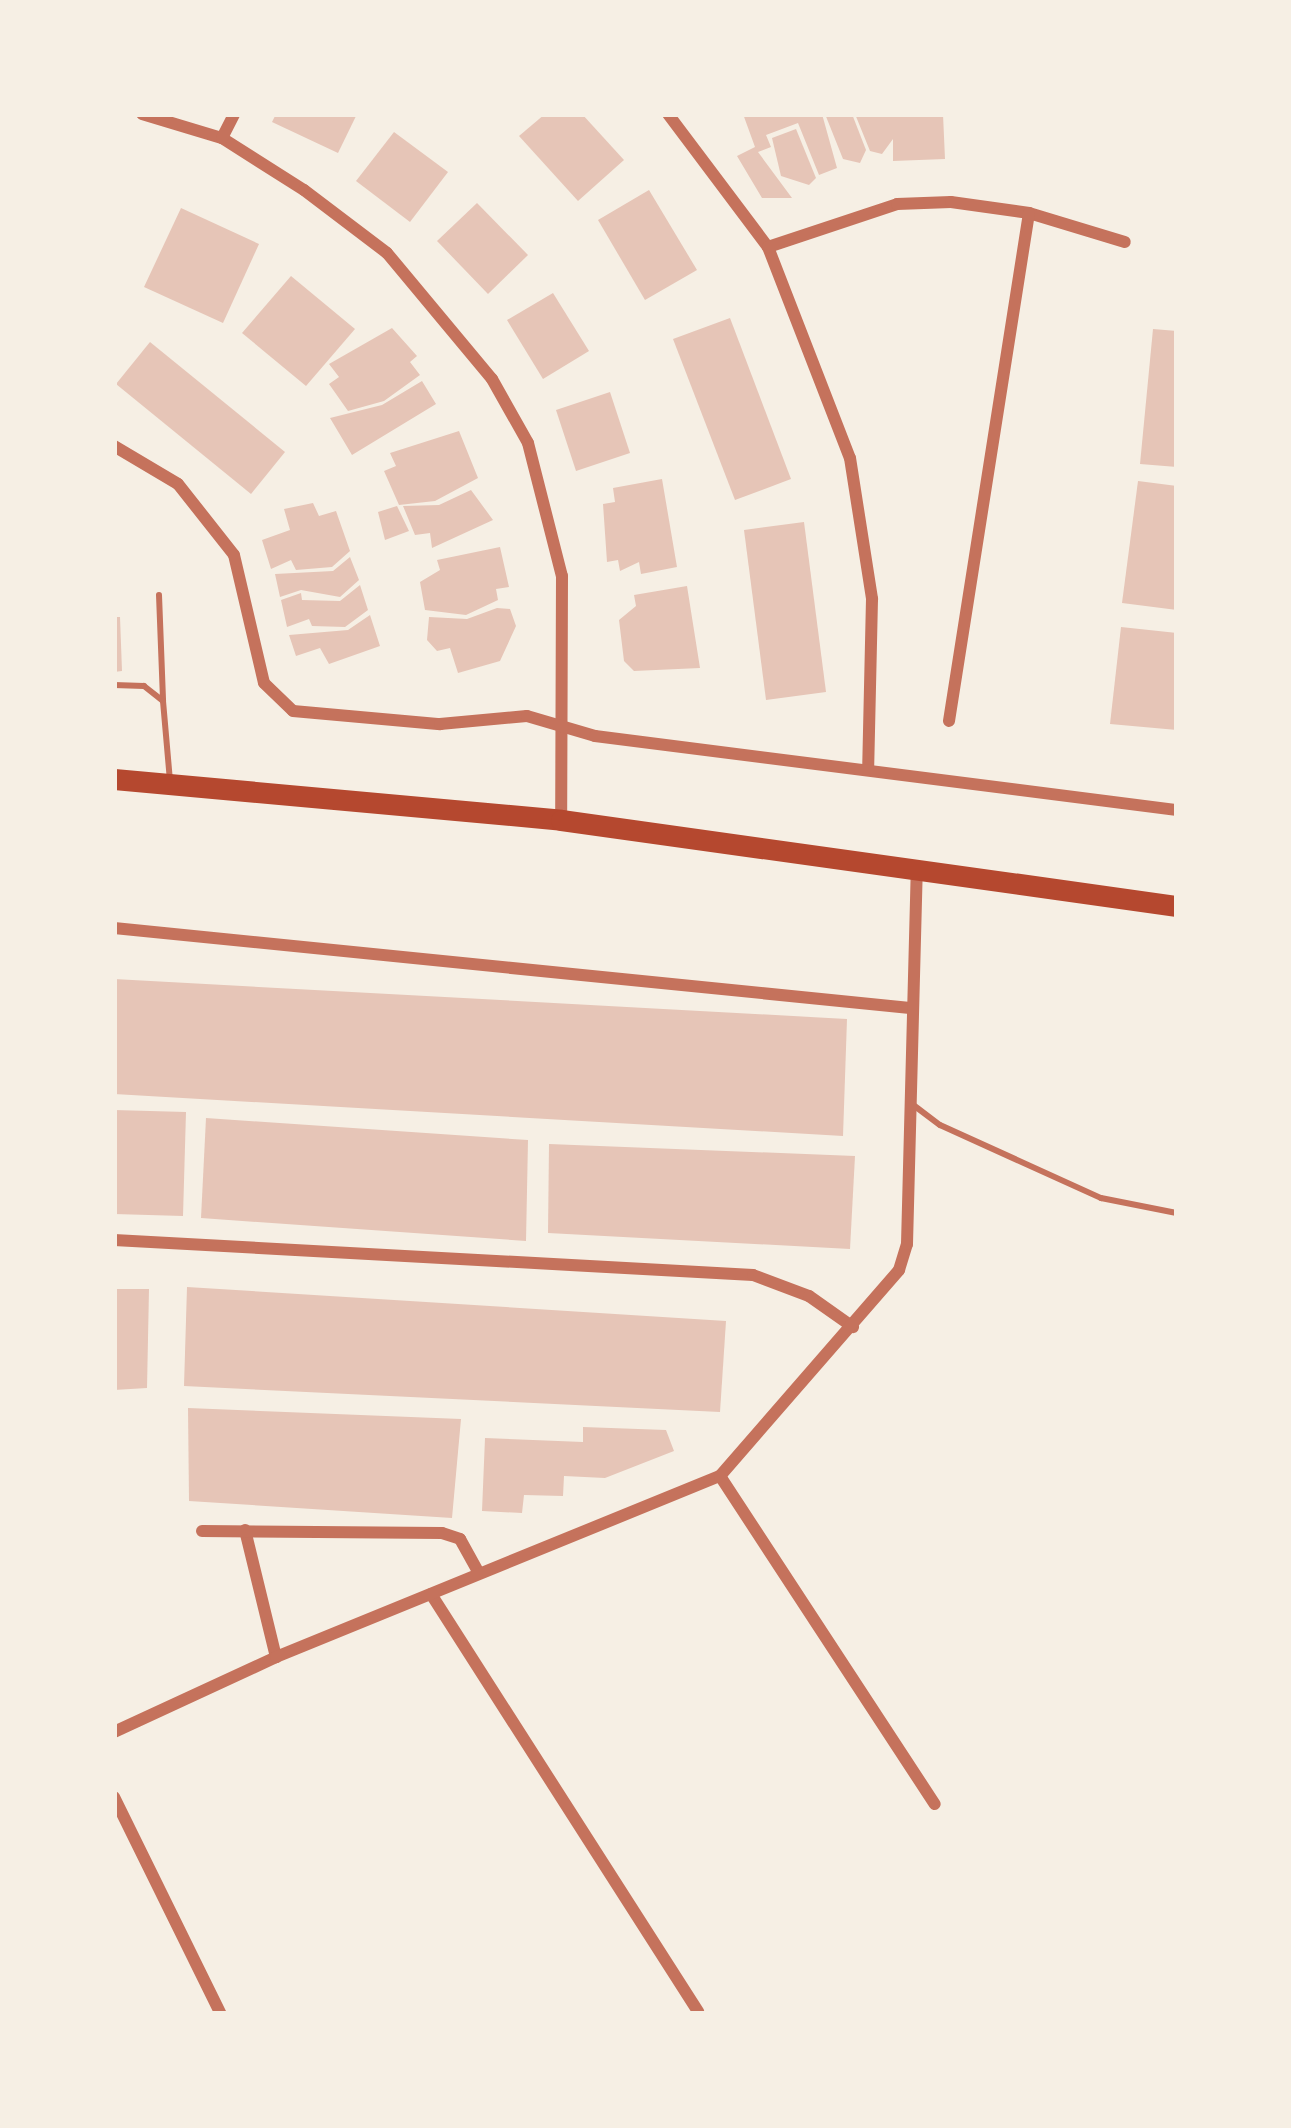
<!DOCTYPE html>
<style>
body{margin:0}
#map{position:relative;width:1291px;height:2128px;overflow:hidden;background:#f6efe4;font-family:Karla,sans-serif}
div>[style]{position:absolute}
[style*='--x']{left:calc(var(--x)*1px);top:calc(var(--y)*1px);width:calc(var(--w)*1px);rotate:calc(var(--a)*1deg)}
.building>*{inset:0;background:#e6c5b7}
.service>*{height:6px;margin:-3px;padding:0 3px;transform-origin:3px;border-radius:3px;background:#c5725c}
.minor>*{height:12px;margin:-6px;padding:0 6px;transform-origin:6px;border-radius:6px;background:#c5725c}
.primary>*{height:21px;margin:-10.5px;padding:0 10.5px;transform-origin:10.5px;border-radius:10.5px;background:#b5482f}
span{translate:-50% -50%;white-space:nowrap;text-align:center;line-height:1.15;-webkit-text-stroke:12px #f6efe4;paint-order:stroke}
.frame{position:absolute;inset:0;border:117px solid #f6efe4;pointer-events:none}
</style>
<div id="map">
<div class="building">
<div style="clip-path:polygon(276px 114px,357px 114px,338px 153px,272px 122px)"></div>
<div style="clip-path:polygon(545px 114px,582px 114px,624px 160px,578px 201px,519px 136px)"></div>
<div style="clip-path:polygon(743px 114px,822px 114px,837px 168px,819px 175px,798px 123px,766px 135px,771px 147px,758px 152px,792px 198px,762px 198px,737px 156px,755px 147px)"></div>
<div style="clip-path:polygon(825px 114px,852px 114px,866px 150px,860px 163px,843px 159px)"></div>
<div style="clip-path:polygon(855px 114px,943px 114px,945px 159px,893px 161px,893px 139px,882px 154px,870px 151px)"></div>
<div style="clip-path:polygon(796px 129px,816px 178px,809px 185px,781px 176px,772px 138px)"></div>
<div style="clip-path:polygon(394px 132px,448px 172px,410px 222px,356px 181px)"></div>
<div style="clip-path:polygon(649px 190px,697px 270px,645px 300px,598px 220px)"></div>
<div style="clip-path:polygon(477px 203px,528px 255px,488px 294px,437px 241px)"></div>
<div style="clip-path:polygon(181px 208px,259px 244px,223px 323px,144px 287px)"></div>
<div style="clip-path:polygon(291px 276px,355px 329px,306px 386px,242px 333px)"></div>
<div style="clip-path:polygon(553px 293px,589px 351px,543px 379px,507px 320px)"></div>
<div style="clip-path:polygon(730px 318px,791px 479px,735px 500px,673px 339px)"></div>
<div style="clip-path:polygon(392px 328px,417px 356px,410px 362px,420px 375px,384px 401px,348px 411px,329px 384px,339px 377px,329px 364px)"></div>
<div style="clip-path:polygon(1153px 329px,1177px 331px,1177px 467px,1140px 464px)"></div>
<div style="clip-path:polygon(150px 342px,285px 452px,251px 494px,116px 384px)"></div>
<div style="clip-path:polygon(422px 381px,436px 404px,352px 455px,330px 418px,382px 405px)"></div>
<div style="clip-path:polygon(610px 392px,630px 453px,576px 471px,556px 410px)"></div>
<div style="clip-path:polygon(459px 431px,478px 478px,435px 501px,399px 505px,384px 471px,396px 466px,390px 453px)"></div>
<div style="clip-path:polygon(662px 479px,677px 567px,641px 574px,639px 562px,620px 571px,618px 560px,607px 562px,603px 504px,615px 502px,613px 488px)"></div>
<div style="clip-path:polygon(1138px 481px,1177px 486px,1177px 610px,1122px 603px)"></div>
<div style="clip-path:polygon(471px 490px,493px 520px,432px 548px,430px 533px,415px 535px,403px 506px,439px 505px)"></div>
<div style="clip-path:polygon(313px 503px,319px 516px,336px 511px,350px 551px,332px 567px,296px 570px,291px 560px,271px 569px,262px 540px,290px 530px,284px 509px)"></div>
<div style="clip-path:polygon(397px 506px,409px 531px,385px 540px,378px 512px)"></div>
<div style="clip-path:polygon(804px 522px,826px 692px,766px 700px,744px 530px)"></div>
<div style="clip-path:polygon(500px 547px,509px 587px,496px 589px,498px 600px,466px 615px,425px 610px,420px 582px,440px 570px,437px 560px)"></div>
<div style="clip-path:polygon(350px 557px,359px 580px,340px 597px,301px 590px,280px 597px,275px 574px,333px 571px)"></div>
<div style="clip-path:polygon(360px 585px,368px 610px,345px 627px,312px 626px,309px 619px,287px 627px,281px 600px,301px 593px,302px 600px,340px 601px)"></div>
<div style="clip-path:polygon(687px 586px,700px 668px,634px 671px,624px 661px,619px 620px,636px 606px,634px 595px)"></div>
<div style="clip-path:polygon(497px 608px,510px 609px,516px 626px,500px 661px,458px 673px,450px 648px,437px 651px,427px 640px,429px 617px,467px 619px)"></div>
<div style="clip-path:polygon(370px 615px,380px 646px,329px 664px,320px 648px,296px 656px,289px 635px,348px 630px)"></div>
<div style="clip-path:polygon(114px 617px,120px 617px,122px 671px,114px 672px)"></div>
<div style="clip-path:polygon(1121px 627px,1177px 633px,1177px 730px,1110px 724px)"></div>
<div style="clip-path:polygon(114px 979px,847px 1019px,843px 1136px,114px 1094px)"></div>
<div style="clip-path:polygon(114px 1110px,186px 1112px,183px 1216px,114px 1214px)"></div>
<div style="clip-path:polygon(206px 1118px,528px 1140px,526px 1241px,201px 1218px)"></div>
<div style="clip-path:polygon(549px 1144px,855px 1156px,850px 1249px,548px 1233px)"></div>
<div style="clip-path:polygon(187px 1287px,726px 1321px,720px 1412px,184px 1386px)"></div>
<div style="clip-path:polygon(114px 1289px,149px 1289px,147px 1388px,114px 1390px)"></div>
<div style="clip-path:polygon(188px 1408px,461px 1419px,452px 1518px,189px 1501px)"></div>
<div style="clip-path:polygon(583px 1427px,666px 1430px,674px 1451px,605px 1478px,564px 1476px,563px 1496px,524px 1495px,522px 1513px,482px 1511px,485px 1438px,583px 1442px)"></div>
</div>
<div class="service">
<div style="--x:159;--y:595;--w:106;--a:87.8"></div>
<div style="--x:114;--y:685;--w:30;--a:2"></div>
<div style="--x:144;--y:686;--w:24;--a:38"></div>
<div style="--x:163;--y:701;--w:80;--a:85"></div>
<div style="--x:912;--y:1104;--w:35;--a:37"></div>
<div style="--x:940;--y:1125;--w:177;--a:24.4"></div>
<div style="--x:1101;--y:1198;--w:77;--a:11.2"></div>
</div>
<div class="minor">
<div style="--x:142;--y:114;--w:84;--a:16.7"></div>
<div style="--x:222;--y:138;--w:97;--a:32.4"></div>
<div style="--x:304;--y:190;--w:104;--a:37.2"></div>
<div style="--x:387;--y:253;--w:164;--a:50.2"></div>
<div style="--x:492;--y:379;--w:73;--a:60.6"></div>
<div style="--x:528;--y:443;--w:137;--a:75.7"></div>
<div style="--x:562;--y:576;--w:244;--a:90.2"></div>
<div style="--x:668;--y:114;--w:166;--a:53.1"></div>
<div style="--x:768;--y:247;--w:226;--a:68.8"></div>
<div style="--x:850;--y:458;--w:143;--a:81.1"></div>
<div style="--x:872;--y:599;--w:170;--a:91.3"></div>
<div style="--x:222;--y:138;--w:27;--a:-63"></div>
<div style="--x:768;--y:247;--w:136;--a:-18.4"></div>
<div style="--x:897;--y:204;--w:54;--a:-2.1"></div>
<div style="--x:951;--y:202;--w:79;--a:8"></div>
<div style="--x:1029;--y:213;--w:100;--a:16.8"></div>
<div style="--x:114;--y:446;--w:74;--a:30.7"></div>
<div style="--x:178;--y:484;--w:90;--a:51.7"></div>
<div style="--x:234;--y:555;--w:131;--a:76.8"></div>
<div style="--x:264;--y:683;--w:40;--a:44"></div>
<div style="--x:293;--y:711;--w:148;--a:5.1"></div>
<div style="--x:440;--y:724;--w:87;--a:-5.3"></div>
<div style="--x:527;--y:716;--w:71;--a:16.4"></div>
<div style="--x:595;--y:736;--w:587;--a:7.25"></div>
<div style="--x:949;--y:721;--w:514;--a:-81.05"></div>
<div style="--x:114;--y:928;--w:800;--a:5.74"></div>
<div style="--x:114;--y:1240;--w:640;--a:3.14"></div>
<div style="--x:753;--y:1275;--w:60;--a:20.6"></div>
<div style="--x:809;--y:1296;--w:54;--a:35.2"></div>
<div style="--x:720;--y:1476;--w:392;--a:56.8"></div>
<div style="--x:245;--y:1530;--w:131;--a:76.3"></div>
<div style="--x:202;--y:1531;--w:240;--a:0.5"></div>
<div style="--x:442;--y:1533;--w:19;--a:18"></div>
<div style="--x:460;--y:1539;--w:39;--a:61"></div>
<div style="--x:431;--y:1594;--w:496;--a:57.4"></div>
<div style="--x:114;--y:1732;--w:179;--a:-24.8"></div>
<div style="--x:276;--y:1657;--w:479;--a:-22.2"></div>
<div style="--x:720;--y:1476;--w:273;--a:-49"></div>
<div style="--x:899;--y:1270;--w:27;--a:-73"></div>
<div style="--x:907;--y:1244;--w:375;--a:-88.5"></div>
<div style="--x:114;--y:1797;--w:242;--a:63.8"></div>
</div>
<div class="primary">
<div style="--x:114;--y:779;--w:449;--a:5.2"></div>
<div style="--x:561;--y:820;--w:622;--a:7.95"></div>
</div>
<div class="frame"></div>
</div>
